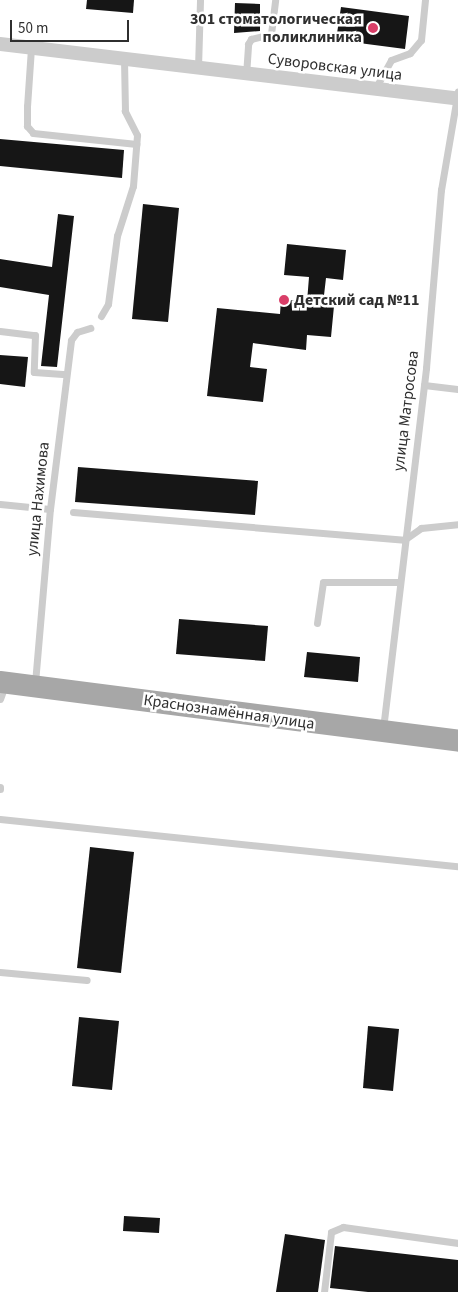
<!DOCTYPE html>
<meta charset="utf-8">
<style>
body{margin:0}
#map{position:relative;width:458px;height:1292px;overflow:hidden;background:#fff;font-family:"Source Sans 3",sans-serif}
div>[style]{position:absolute}
[style*='--x']{left:calc(var(--x)*1px);top:calc(var(--y)*1px);width:calc(var(--w)*1px);rotate:calc(var(--a)*1deg)}
.building>*{inset:0;background:#161616}
.lane>*{height:7px;margin:-3.5px;padding:0 3.5px;transform-origin:3.5px;border-radius:3.5px;background:#ccc}
.street>*{height:14px;margin:-7px;padding:0 7px;transform-origin:7px;border-radius:7px;background:#ccc}
.primary>*{height:22px;margin:-11px;padding:0 11px;transform-origin:11px;border-radius:11px;background:#a7a7a7}
.dots>*{width:14px;height:14px;translate:-50% -50%;box-sizing:border-box;border:2px solid #fff;border-radius:50%}
span{translate:-50% -50%;white-space:nowrap;text-align:center;line-height:1.15;-webkit-text-stroke:5px #fff;paint-order:stroke}
.poi-label{font-size:16px;color:#2f2f2f;font-weight:700}
.right{translate:-100% -50%;text-align:right}
.left{translate:0 -50%;text-align:left}
.street-label{font-size:16px;color:#2f2f2f}
.scale{position:absolute;left:10px;top:20px;width:119px;height:22px;box-sizing:border-box;border:2px solid #2f2f2f;border-top:0;padding-left:6px;font-size:15px;line-height:18px;white-space:nowrap;color:#2f2f2f;-webkit-text-stroke:4px #fff;paint-order:stroke}
</style>
<div id="map">
<div class="building">
<div style="clip-path:polygon(87px 0,134px 0,133px 13px,86px 9px)"></div>
<div style="clip-path:polygon(235px 3px,260px 4px,260px 31px,234px 33px)"></div>
<div style="clip-path:polygon(341px 7px,409px 16px,405px 49px,336px 40px)"></div>
<div style="clip-path:polygon(0 139px,124px 150px,122px 178px,0 166px)"></div>
<div style="clip-path:polygon(143px 204px,179px 208px,168px 322px,132px 319px)"></div>
<div style="clip-path:polygon(58px 214px,74px 216px,57px 367px,41px 366px,49px 295px,0 287px,0 259px,52px 267px)"></div>
<div style="clip-path:polygon(287px 244px,346px 250px,343px 280px,326px 278px,323px 304px,334px 306px,331px 337px,307px 335px,306px 350px,253px 343px,250px 367px,267px 369px,263px 402px,207px 396px,217px 308px,280px 314px,281px 299px,307px 302px,309px 277px,284px 275px)"></div>
<div style="clip-path:polygon(0 355px,28px 357px,25px 387px,0 384px)"></div>
<div style="clip-path:polygon(78px 467px,258px 481px,255px 515px,75px 502px)"></div>
<div style="clip-path:polygon(179px 619px,268px 626px,265px 661px,176px 654px)"></div>
<div style="clip-path:polygon(307px 652px,360px 657px,358px 682px,304px 677px)"></div>
<div style="clip-path:polygon(90px 847px,134px 852px,121px 973px,77px 968px)"></div>
<div style="clip-path:polygon(79px 1017px,119px 1021px,112px 1090px,72px 1086px)"></div>
<div style="clip-path:polygon(368px 1026px,399px 1029px,393px 1091px,363px 1088px)"></div>
<div style="clip-path:polygon(124px 1216px,160px 1218px,159px 1233px,123px 1231px)"></div>
<div style="clip-path:polygon(285px 1234px,325px 1240px,318px 1292px,276px 1292px)"></div>
<div style="clip-path:polygon(335px 1246px,458px 1260px,458px 1292px,368px 1292px,330px 1288px)"></div>
</div>
<div class="lane">
<div style="--x:31;--y:48;--w:58;--a:93.9"></div>
<div style="--x:27;--y:106;--w:20;--a:90"></div>
<div style="--x:27;--y:126;--w:9;--a:49"></div>
<div style="--x:33;--y:133;--w:104;--a:6.1"></div>
<div style="--x:198;--y:68;--w:68;--a:-88.3"></div>
<div style="--x:246;--y:75;--w:31;--a:-86"></div>
<div style="--x:248;--y:44;--w:6;--a:-59"></div>
<div style="--x:251;--y:39;--w:21;--a:-14"></div>
<div style="--x:271;--y:34;--w:34;--a:-83"></div>
<div style="--x:375;--y:89;--w:33;--a:-61"></div>
<div style="--x:391;--y:60;--w:20;--a:-20"></div>
<div style="--x:410;--y:53;--w:17;--a:-50"></div>
<div style="--x:421;--y:40;--w:40;--a:-84.3"></div>
<div style="--x:101;--y:316;--w:14;--a:-60"></div>
<div style="--x:108;--y:304;--w:69;--a:-82.5"></div>
<div style="--x:117;--y:236;--w:52;--a:-72.3"></div>
<div style="--x:133;--y:186;--w:51;--a:-85.5"></div>
<div style="--x:137;--y:135;--w:27;--a:-117"></div>
<div style="--x:125;--y:111;--w:52;--a:-91.1"></div>
<div style="--x:0;--y:331;--w:35;--a:7"></div>
<div style="--x:35;--y:335;--w:37;--a:92"></div>
<div style="--x:34;--y:372;--w:32;--a:4"></div>
<div style="--x:424;--y:385;--w:34;--a:7"></div>
<div style="--x:0;--y:504;--w:50;--a:5.7"></div>
<div style="--x:73;--y:512;--w:332;--a:4.8"></div>
<div style="--x:404;--y:540;--w:21;--a:-35"></div>
<div style="--x:421;--y:528;--w:37;--a:-6"></div>
<div style="--x:317;--y:623;--w:41;--a:-81.7"></div>
<div style="--x:323;--y:582;--w:75;--a:0"></div>
<div style="--x:35;--y:683;--w:175;--a:-85.1"></div>
<div style="--x:50;--y:509;--w:170;--a:-82.9"></div>
<div style="--x:71;--y:340;--w:10;--a:-53"></div>
<div style="--x:77;--y:332;--w:14;--a:-17"></div>
<div style="--x:0;--y:699;--w:15;--a:-70"></div>
<div style="--x:383;--y:729;--w:364;--a:-83.2"></div>
<div style="--x:426;--y:368;--w:179;--a:-85.2"></div>
<div style="--x:441;--y:190;--w:100;--a:-80.3"></div>
<div style="--x:0;--y:787;--w:2;--a:90"></div>
<div style="--x:0;--y:819;--w:460;--a:5.9"></div>
<div style="--x:0;--y:972;--w:87;--a:5.3"></div>
<div style="--x:324;--y:1292;--w:60;--a:-83.3"></div>
<div style="--x:331;--y:1232;--w:13;--a:-23"></div>
<div style="--x:343;--y:1227;--w:116;--a:7.9"></div>
</div>
<div class="street">
<div style="--x:0;--y:44;--w:461;--a:6.8"></div>
</div>
<div class="primary">
<div style="--x:0;--y:682;--w:462;--a:7.3"></div>
</div>
<div class="dots">
<div style="left:373px;top:28px;background:#d93e68"></div>
<div style="left:284px;top:300px;background:#d93e68"></div>
</div>
<div class="poi-label">
<span class="right" style="left:362px;top:28px">301 стоматологическая<br>поликлиника</span>
<span class="left" style="left:294px;top:300px">Детский сад №11</span>
</div>
<div class="street-label">
<span style="left:335px;top:67px;rotate:7deg">Суворовская улица</span>
<span style="left:406px;top:411px;rotate:-83deg">улица Матросова</span>
<span style="left:38px;top:499px;rotate:-84deg">улица Нахимова</span>
<span style="left:229px;top:712px;rotate:8deg">Краснознамённая улица</span>
</div>
<div class="scale">50 m</div>
</div>
